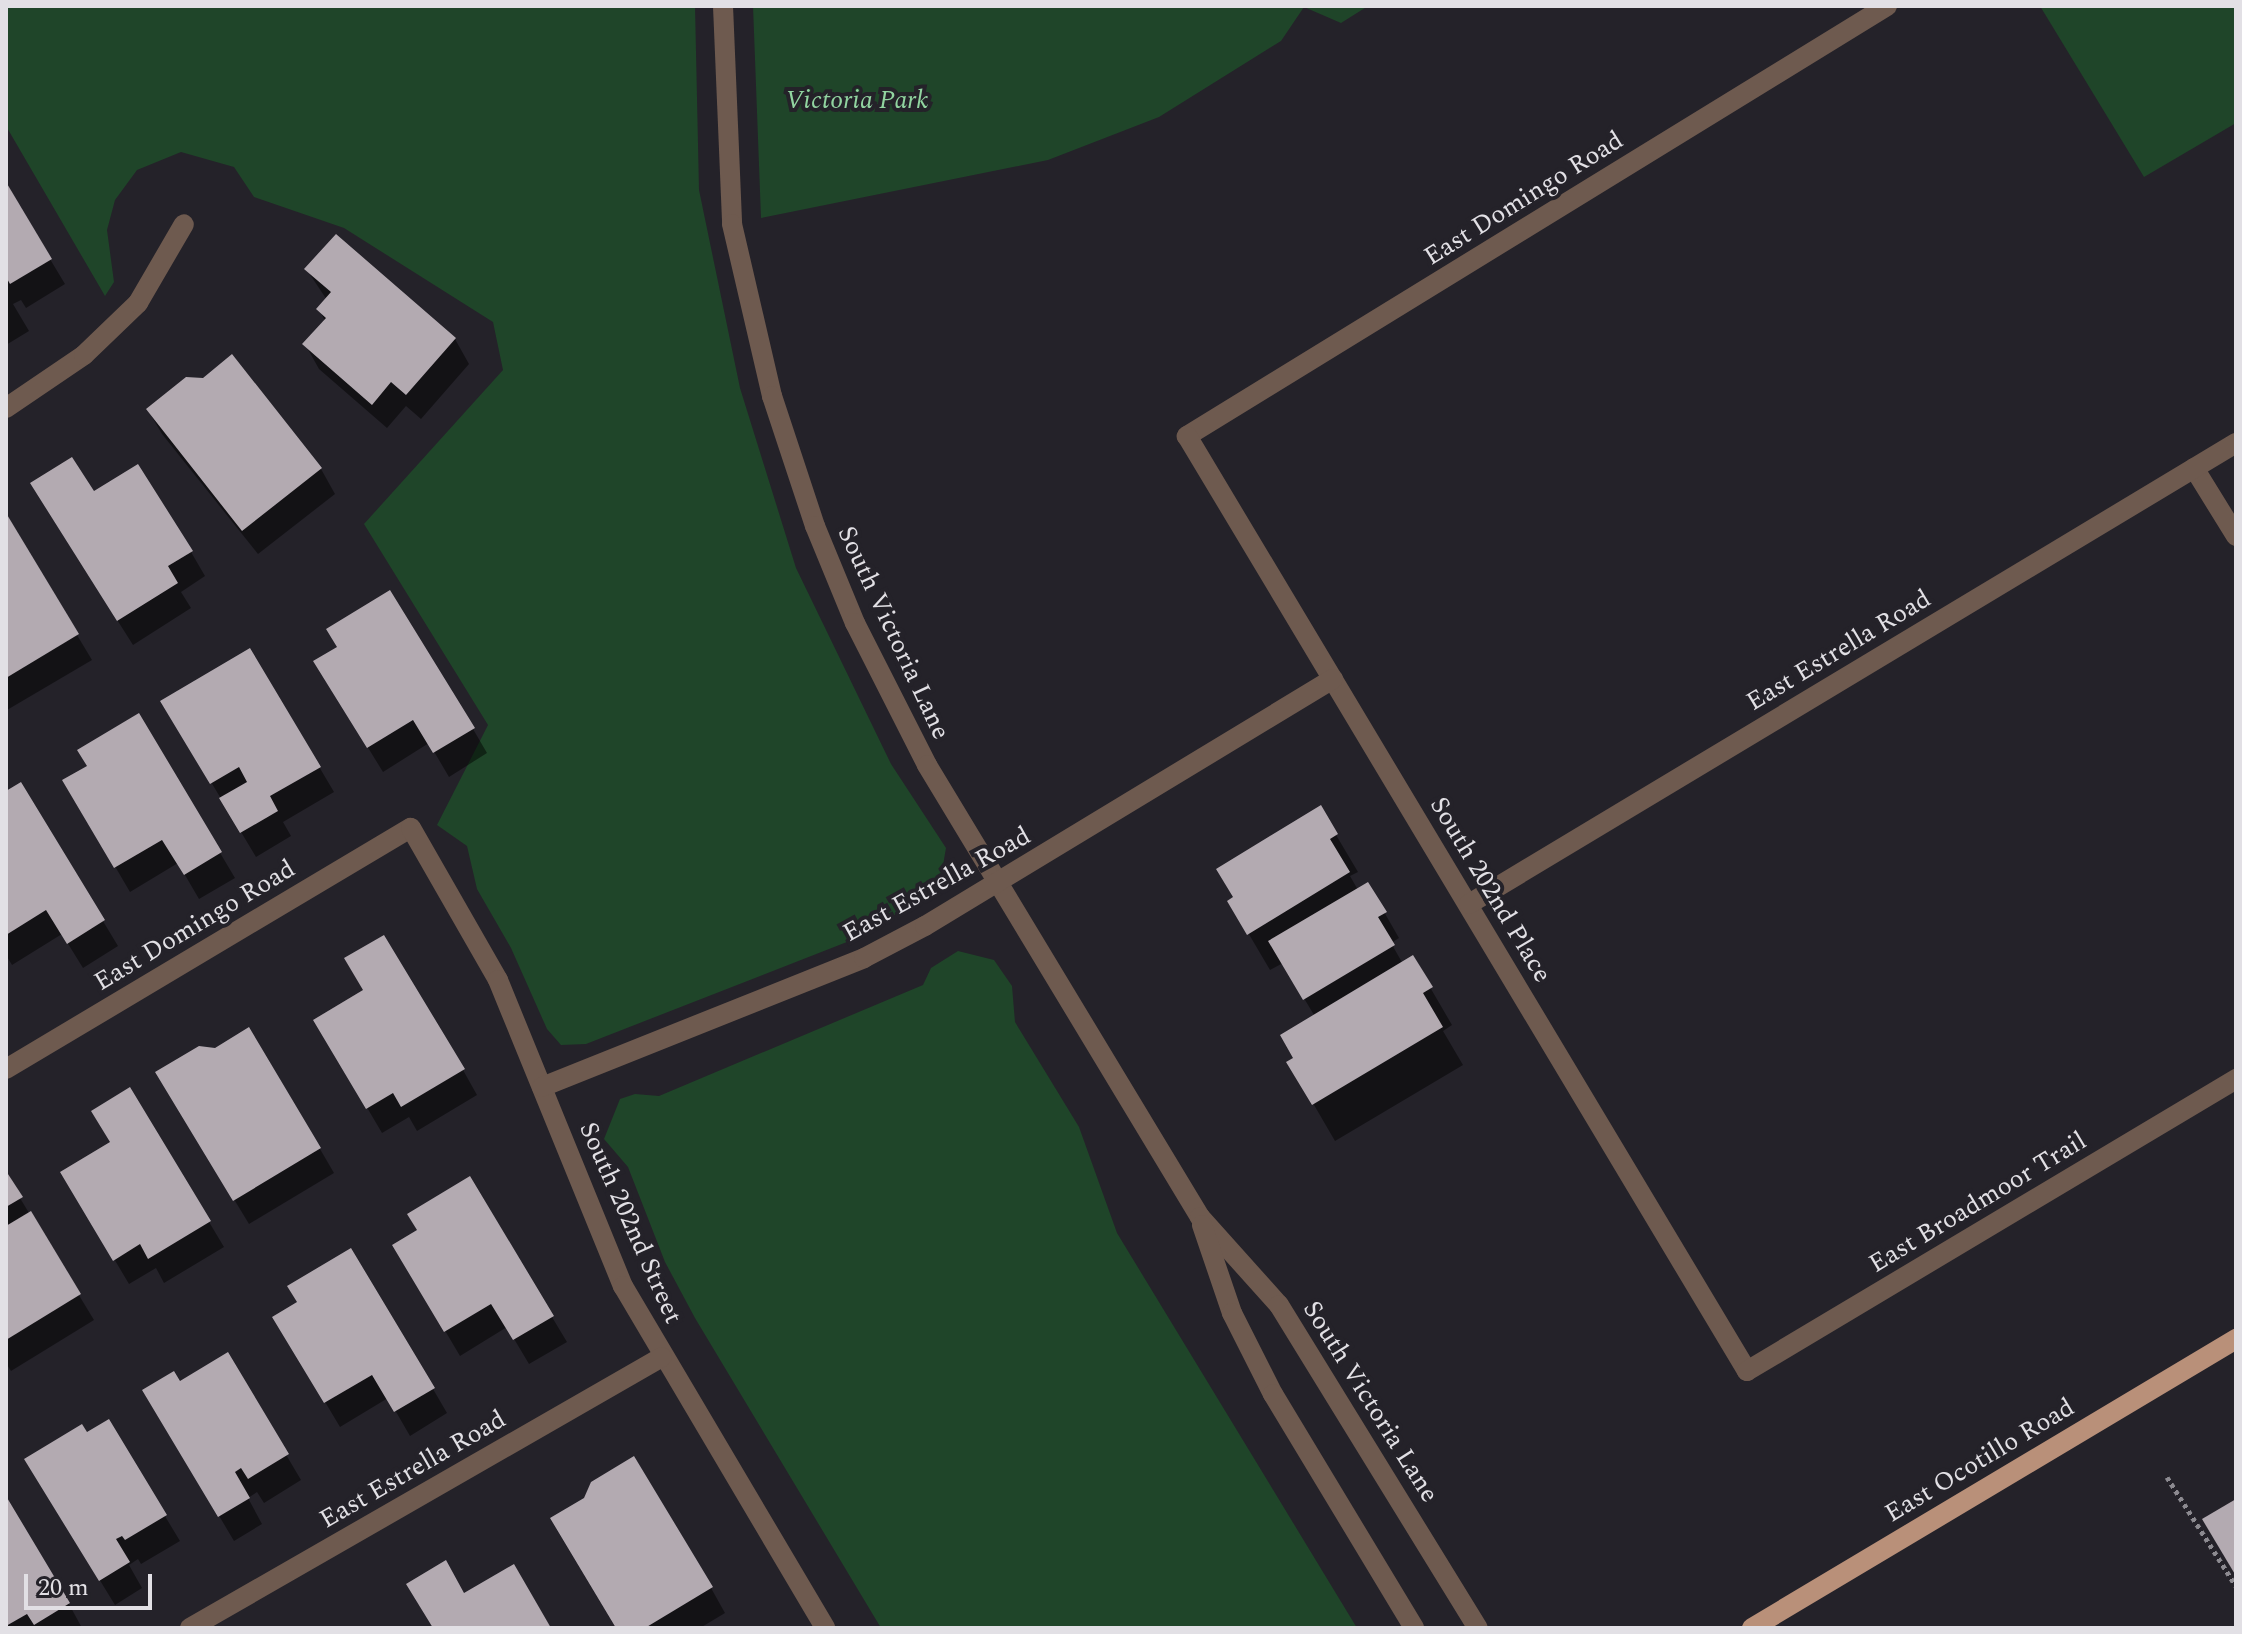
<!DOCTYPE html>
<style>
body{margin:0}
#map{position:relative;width:2242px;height:1634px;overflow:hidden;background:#242229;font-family:Spectral,serif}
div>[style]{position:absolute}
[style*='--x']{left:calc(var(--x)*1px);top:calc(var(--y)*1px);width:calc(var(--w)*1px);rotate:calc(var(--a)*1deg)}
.green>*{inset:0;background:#1f4529}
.shadow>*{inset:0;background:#0007}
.building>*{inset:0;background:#b3aab1}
.path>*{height:5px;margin-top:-2.5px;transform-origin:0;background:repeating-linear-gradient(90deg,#8c8a90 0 4px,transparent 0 8px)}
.minor>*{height:20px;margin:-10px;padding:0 10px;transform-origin:10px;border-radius:10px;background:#6e5a4f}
.major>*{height:20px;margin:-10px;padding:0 10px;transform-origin:10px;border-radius:10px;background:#b99079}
span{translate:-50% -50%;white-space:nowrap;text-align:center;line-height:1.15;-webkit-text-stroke:8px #242229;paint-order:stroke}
.park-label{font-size:26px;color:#91d4a0;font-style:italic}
.street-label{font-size:26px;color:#e2e0e5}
.frame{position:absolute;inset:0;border:8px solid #e2e0e5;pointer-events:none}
.scale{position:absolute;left:24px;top:1574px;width:128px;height:36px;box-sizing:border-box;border:4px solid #e2e0e5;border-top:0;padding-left:10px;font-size:24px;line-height:28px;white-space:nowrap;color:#e2e0e5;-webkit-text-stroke:6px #242229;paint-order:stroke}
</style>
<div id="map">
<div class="green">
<div style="clip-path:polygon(6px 6px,695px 6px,699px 190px,740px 388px,796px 568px,891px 764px,946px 848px,942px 871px,928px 895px,852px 940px,586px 1044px,561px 1045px,547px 1029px,511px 948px,477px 889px,467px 846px,437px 825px,488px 725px,364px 524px,503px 370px,493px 322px,344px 228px,254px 197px,234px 167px,181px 152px,137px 170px,115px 200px,107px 230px,114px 282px,105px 296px,6px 126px)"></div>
<div style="clip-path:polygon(753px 6px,1368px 6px,1341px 23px,1304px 7px,1281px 41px,1159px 117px,1048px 160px,761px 218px)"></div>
<div style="clip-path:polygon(2040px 6px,2236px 6px,2236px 123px,2144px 177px)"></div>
<div style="clip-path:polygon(958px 951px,994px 960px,1012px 986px,1015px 1022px,1079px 1127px,1117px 1233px,1357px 1628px,881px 1628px,695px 1318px,665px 1262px,628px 1167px,604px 1139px,620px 1099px,635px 1094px,659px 1096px,923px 985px,931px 968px)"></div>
</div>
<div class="shadow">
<div style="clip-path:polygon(6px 186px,65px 284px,26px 308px,21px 300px,13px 304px,29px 331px,6px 345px)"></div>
<div style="clip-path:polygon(307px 270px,455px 339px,469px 364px,421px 419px,406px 406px,387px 428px,319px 369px,305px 344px,325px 321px,319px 309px,327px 300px)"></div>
<div style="clip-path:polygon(148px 410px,321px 469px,335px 494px,258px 554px,162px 434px)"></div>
<div style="clip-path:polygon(94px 494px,191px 552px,205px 576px,181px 592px,191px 608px,133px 645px,47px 509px)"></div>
<div style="clip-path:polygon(6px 517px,92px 660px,7px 710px,6px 708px)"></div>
<div style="clip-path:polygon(250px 650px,334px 792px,283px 822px,291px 836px,256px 857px,163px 702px)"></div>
<div style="clip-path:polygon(330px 686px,473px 729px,487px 753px,449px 777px,429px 743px,383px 772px)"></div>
<div style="clip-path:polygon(138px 715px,235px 878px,199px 899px,178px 863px,130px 892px,65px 781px,89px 767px)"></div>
<div style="clip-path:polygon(21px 785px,118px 946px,83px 968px,62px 934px,12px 965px,6px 955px,6px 793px)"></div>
<div style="clip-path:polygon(1320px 808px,1358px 872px,1350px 876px,1358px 890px,1368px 884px,1399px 938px,1391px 943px,1403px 964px,1413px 958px,1452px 1025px,1443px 1031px,1463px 1065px,1335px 1141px,1289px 1062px,1296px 1058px,1314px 1015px,1283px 963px,1270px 970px,1230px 902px)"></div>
<div style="clip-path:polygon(316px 1021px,463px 1070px,477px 1095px,417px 1131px,409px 1117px,382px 1133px)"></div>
<div style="clip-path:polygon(130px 1090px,224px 1247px,164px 1283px,156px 1268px,129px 1284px,63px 1173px,112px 1143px)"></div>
<div style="clip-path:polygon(172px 1097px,320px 1149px,334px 1173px,249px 1224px)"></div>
<div style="clip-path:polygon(6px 1175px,94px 1320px,11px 1371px,6px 1363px)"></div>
<div style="clip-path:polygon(469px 1179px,567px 1342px,529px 1364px,507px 1327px,460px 1356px,395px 1246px,419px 1231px)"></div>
<div style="clip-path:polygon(275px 1318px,433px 1389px,447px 1413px,410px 1436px,388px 1398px,340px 1427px)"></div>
<div style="clip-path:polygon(227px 1355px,301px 1480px,264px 1503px,257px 1492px,248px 1498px,262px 1524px,234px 1541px,145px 1391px,180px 1383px)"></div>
<div style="clip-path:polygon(108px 1422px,180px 1541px,141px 1564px,138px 1559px,129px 1565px,142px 1588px,115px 1605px,41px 1484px,87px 1435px)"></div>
<div style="clip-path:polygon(585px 1499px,711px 1588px,725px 1613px,700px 1628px,618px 1628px)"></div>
<div style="clip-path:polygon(6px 1500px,69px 1604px,82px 1628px,6px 1628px)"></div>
</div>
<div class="building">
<div style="clip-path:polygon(6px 182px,52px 259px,10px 284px,6px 277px)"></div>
<div style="clip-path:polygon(336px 234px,456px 338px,406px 395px,391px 382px,372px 405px,302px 344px,326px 318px,316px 309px,331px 292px,304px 269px)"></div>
<div style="clip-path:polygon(232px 354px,322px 468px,242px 531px,146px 409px,186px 377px,203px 378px)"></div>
<div style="clip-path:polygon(72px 457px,94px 491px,138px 464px,193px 551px,168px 566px,178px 583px,117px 621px,30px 483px)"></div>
<div style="clip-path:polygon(6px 513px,79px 634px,6px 678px)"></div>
<div style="clip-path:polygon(390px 590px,475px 728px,433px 753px,413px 720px,367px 748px,313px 661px,337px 647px,326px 629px)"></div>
<div style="clip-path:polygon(250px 648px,321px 767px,270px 796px,278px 811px,240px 833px,219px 798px,247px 782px,239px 767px,210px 784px,160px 701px)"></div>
<div style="clip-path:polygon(139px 713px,222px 852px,184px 875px,162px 840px,114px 868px,62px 780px,87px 766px,77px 750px)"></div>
<div style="clip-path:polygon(21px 782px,105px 920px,67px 944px,46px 910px,6px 935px,6px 791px)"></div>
<div style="clip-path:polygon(1321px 805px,1338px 834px,1330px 839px,1350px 872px,1247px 935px,1227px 901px,1233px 897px,1216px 869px)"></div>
<div style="clip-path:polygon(1368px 882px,1387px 912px,1378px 917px,1395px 945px,1303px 1000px,1268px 941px)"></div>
<div style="clip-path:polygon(384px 935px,465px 1069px,401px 1107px,393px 1093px,366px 1109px,313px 1020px,363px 990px,344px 958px)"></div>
<div style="clip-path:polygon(1413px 955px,1433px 987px,1423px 993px,1443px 1027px,1312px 1105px,1286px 1062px,1293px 1058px,1280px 1035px)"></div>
<div style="clip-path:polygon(249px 1027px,321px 1148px,233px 1201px,155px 1072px,199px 1046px,215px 1048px)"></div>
<div style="clip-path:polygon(130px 1087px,211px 1221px,148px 1259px,140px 1244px,113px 1261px,60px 1172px,110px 1142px,91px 1111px)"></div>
<div style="clip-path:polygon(6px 1171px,23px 1197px,6px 1207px)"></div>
<div style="clip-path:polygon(470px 1176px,554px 1316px,513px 1340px,491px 1304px,444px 1332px,392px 1245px,417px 1230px,407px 1214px)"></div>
<div style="clip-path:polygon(31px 1211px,81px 1294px,6px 1340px,6px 1226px)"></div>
<div style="clip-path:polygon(351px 1248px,435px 1388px,394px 1412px,372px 1375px,324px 1403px,272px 1317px,297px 1302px,287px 1286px)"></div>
<div style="clip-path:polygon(228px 1352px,289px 1454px,248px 1479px,241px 1468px,235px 1472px,250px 1498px,218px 1517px,142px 1390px,174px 1371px,180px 1381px)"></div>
<div style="clip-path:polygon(109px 1419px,167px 1515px,125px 1540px,122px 1536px,116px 1539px,130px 1562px,99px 1581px,24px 1459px,82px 1424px,87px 1432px)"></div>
<div style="clip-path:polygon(634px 1456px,713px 1587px,645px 1628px,616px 1628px,550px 1518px,584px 1498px,591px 1482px)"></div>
<div style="clip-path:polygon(6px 1496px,70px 1603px,34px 1625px,27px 1614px,6px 1626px)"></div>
<div style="clip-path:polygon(2236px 1499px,2236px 1576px,2202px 1519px)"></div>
<div style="clip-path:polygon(446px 1560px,464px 1593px,514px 1564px,551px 1628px,433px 1628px,406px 1584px)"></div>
</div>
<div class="path">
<div style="--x:2167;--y:1477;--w:129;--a:57.7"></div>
</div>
<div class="minor">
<div style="--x:723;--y:6;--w:218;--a:87.6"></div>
<div style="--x:732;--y:224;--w:177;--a:76.9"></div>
<div style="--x:772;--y:396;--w:137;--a:71.7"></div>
<div style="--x:815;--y:526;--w:105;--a:67.6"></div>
<div style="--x:855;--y:623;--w:159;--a:63.1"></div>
<div style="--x:927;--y:765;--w:528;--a:58.87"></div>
<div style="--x:1200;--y:1217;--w:118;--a:48.1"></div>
<div style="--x:1279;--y:1305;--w:379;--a:58.4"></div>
<div style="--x:1887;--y:6;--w:822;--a:148.44"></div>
<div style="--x:1187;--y:436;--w:1090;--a:59.08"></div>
<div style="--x:1747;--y:1371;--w:570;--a:-30.84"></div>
<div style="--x:6;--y:408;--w:94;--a:-34.2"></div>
<div style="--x:84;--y:355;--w:75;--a:-43.9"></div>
<div style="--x:138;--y:303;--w:91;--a:-59.8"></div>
<div style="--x:2194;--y:468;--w:80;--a:58.3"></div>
<div style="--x:1469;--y:904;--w:895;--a:-31.01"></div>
<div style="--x:6;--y:1069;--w:471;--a:-30.8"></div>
<div style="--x:411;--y:828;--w:175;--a:60.2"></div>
<div style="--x:498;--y:980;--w:331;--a:67.8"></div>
<div style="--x:623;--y:1286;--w:397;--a:59.4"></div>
<div style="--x:542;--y:1087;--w:347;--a:-21.8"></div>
<div style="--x:864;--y:958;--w:69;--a:-27.7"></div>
<div style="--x:925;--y:926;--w:477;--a:-31.2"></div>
<div style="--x:1202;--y:1225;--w:93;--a:71.2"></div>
<div style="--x:1232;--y:1313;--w:91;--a:63.2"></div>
<div style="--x:1273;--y:1394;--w:273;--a:58.9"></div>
<div style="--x:190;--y:1628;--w:544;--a:-29.86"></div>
</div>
<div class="major">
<div style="--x:1752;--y:1628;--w:564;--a:-30.84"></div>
</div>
<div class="park-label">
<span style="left:857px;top:101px">Victoria Park</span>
</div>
<div class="street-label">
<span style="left:1524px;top:199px;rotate:-32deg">East Domingo Road</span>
<span style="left:893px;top:633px;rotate:65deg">South Victoria Lane</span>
<span style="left:1839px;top:651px;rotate:-31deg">East Estrella Road</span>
<span style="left:937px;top:885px;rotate:-29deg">East Estrella Road</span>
<span style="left:1490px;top:890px;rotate:59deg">South 202nd Place</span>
<span style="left:195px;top:926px;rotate:-31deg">East Domingo Road</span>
<span style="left:1978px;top:1203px;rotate:-31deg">East Broadmoor Trail</span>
<span style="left:630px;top:1223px;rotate:66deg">South 202nd Street</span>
<span style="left:1370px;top:1402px;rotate:58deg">South Victoria Lane</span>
<span style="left:1980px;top:1461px;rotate:-31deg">East Ocotillo Road</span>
<span style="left:413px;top:1470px;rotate:-30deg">East Estrella Road</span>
</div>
<div class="frame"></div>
<div class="scale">20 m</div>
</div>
